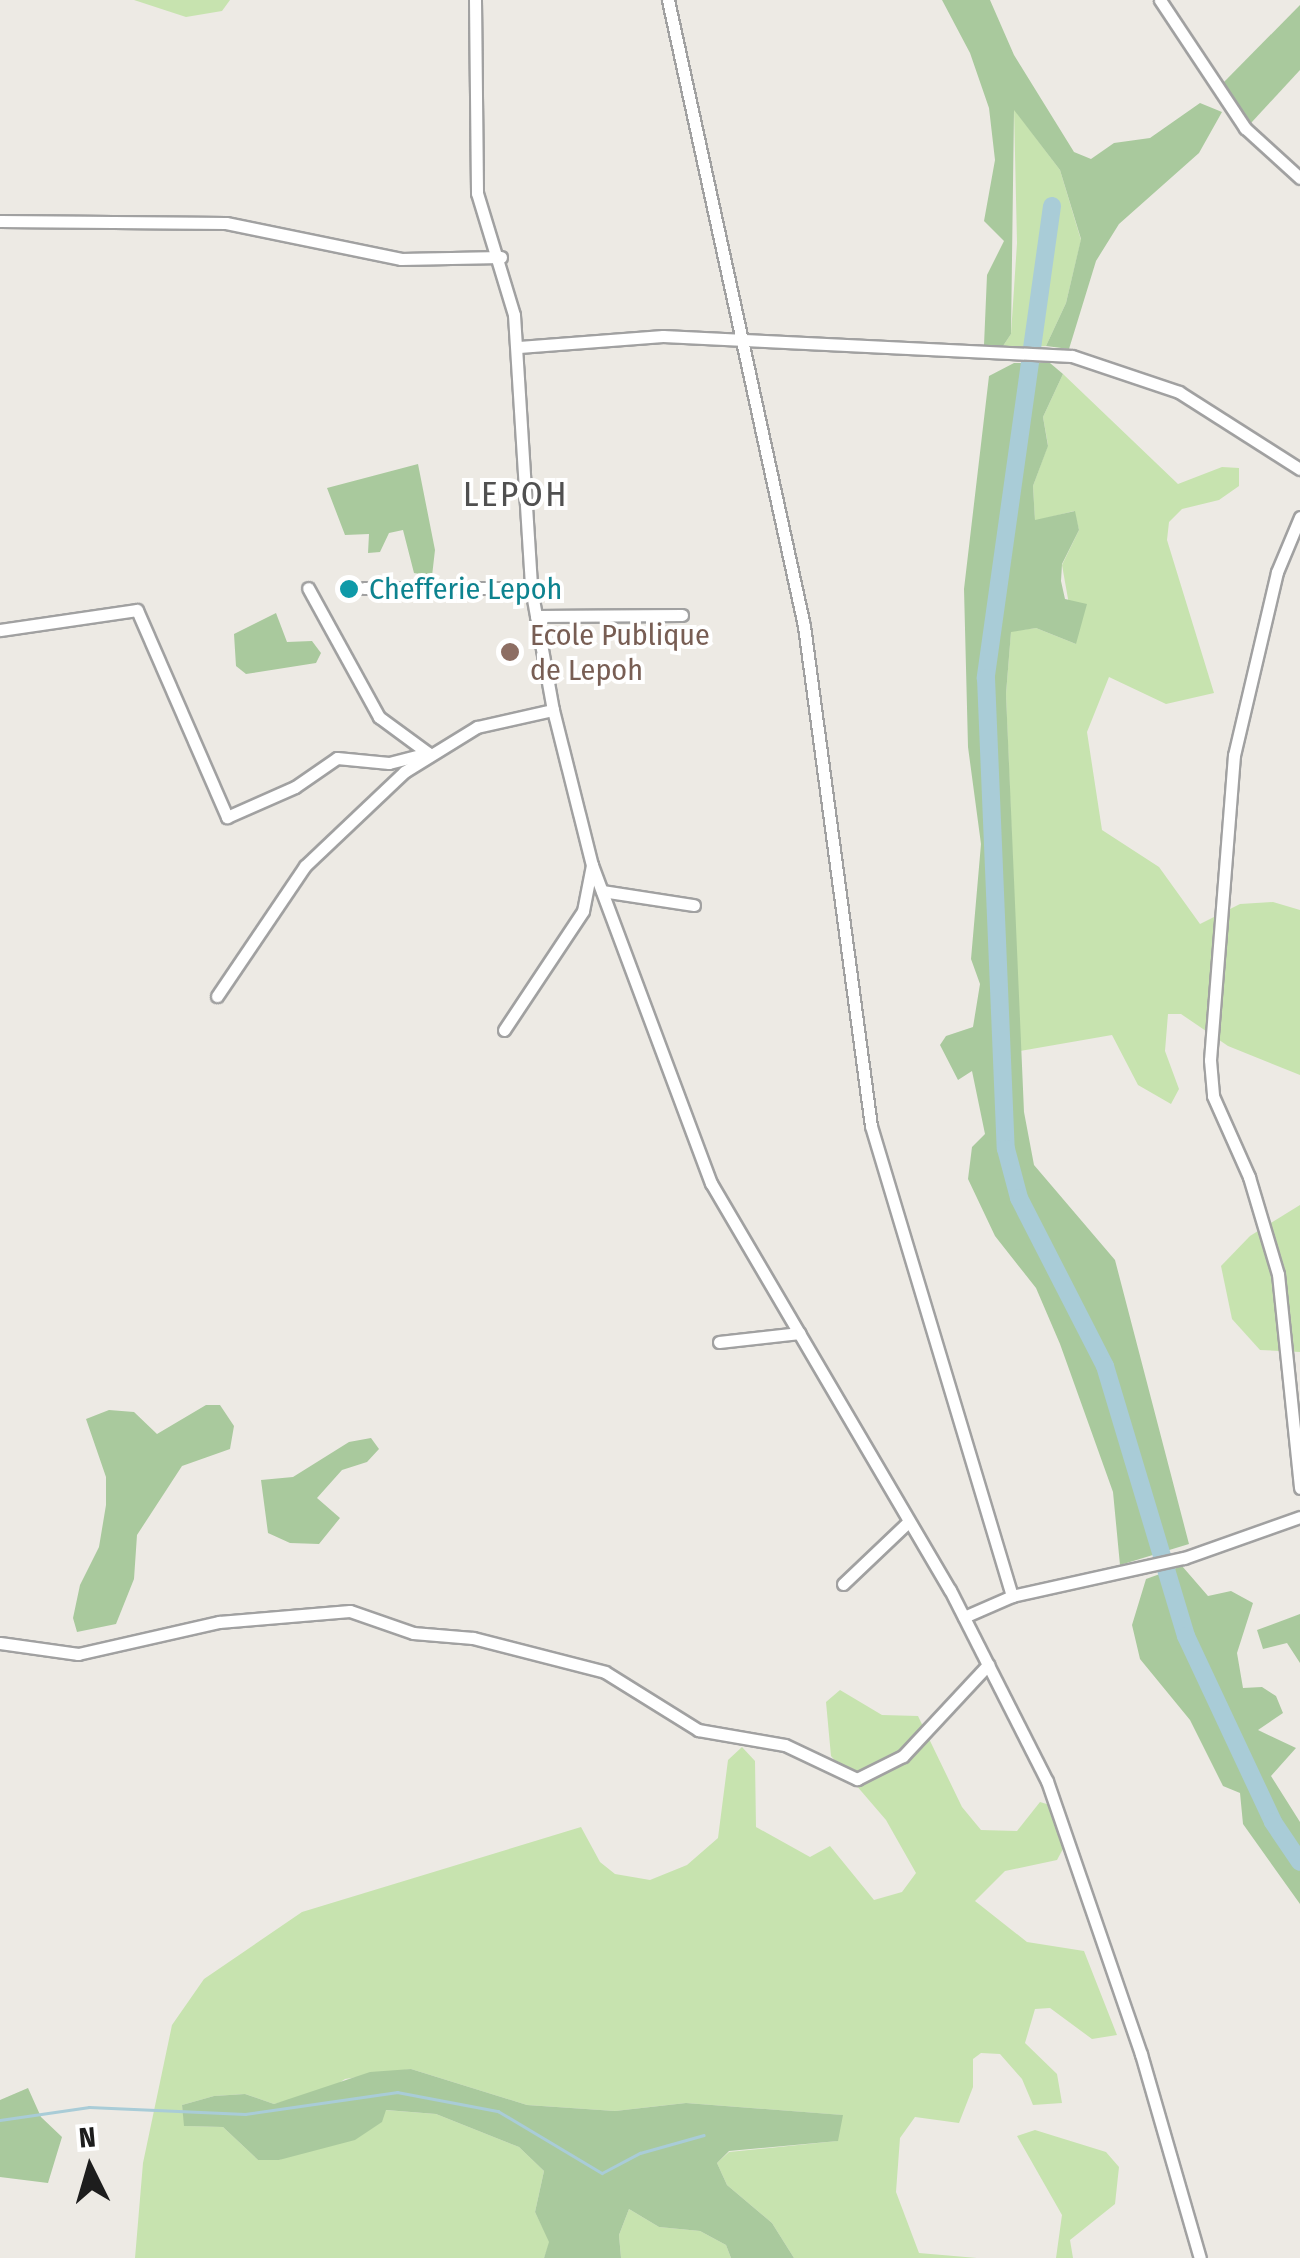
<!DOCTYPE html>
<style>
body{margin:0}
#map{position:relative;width:1300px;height:2258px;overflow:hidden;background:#edeae4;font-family:"Fira Sans Condensed",sans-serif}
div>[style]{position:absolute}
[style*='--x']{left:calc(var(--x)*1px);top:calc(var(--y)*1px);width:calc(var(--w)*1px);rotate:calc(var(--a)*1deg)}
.grass>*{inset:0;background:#c7e3af}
.forest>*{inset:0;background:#a9c99d}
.stream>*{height:2.5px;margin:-1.25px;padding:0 1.25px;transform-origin:1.25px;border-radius:1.25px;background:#a9ccd7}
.river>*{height:18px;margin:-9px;padding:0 9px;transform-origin:9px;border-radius:9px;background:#a9ccd7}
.roads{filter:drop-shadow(2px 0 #a1a1a1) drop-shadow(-2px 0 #a1a1a1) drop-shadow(0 2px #a1a1a1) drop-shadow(0 -2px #a1a1a1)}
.minor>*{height:11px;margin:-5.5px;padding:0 5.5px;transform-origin:5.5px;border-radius:5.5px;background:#fff}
.dots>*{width:28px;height:28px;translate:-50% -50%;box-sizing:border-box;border:5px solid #fff;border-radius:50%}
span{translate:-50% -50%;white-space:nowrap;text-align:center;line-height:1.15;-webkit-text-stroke:8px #fff;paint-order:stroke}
.culture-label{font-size:30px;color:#0d838f}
.left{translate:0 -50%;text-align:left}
.education-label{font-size:30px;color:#785e54}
.quarter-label{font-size:35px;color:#505050;letter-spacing:2.5px}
.north{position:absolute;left:40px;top:2118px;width:100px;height:100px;-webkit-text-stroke:8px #fff;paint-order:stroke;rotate:355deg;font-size:28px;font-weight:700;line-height:40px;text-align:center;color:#1d1d1d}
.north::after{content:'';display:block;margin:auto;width:35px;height:45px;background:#1d1d1d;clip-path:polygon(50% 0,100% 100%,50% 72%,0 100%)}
</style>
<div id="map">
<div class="grass">
<div style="clip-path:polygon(134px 0,230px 0,222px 11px,186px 17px)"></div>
<div style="clip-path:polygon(1014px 109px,1060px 170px,1081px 240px,1066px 303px,1046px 346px,1001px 349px,1011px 334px,1017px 243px)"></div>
<div style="clip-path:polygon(1063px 374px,1178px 484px,1222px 467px,1239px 468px,1239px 486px,1219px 500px,1182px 509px,1169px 522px,1167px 540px,1214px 693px,1166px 704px,1109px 677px,1087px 732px,1102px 830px,1159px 867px,1200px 924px,1240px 904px,1273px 902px,1300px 910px,1300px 1075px,1228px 1046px,1181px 1014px,1168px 1014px,1165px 1051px,1179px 1089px,1171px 1104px,1138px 1085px,1112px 1035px,1020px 1051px,1006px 694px,1011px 631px,1036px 628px,1076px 644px,1062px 565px,1079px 530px,1074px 511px,1035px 521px,1033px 486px,1048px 445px,1043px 417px)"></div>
<div style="clip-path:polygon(1300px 1205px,1300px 1352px,1260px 1350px,1232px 1319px,1221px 1266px,1250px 1236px)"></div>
<div style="clip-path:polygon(840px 1690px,882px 1715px,918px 1716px,962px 1807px,981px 1830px,1017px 1831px,1040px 1802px,1050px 1805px,1064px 1847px,1057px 1860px,1005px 1871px,975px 1901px,1027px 1942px,1084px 1951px,1117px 2035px,1092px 2039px,1050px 2008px,1035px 2009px,1025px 2043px,1057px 2074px,1062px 2103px,1033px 2105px,1022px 2079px,1000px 2054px,981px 2053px,973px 2059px,973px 2087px,959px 2123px,915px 2117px,900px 2138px,896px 2192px,919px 2253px,977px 2258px,794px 2258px,772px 2223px,727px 2185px,717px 2163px,729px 2152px,837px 2141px,842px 2115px,686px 2103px,615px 2111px,527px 2105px,411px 2069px,345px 2079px,329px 2090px,274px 2104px,245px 2094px,214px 2096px,182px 2105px,185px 2126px,223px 2127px,258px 2160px,279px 2160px,385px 2110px,436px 2114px,519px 2147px,544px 2171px,535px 2212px,550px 2242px,544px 2258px,135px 2258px,143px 2163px,172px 2025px,204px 1979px,302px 1912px,581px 1827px,600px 1862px,615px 1874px,650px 1880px,687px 1865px,718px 1838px,728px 1760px,742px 1747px,755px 1761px,756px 1827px,810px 1857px,830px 1846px,874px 1900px,902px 1892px,916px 1873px,886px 1820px,831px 1756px,826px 1702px)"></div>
<div style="clip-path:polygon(1035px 2130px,1106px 2152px,1119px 2167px,1115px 2204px,1070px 2240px,1073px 2258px,1056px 2258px,1062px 2215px,1017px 2136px)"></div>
<div style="clip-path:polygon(629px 2209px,659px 2227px,700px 2231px,726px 2245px,731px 2258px,621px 2258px,619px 2235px)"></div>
</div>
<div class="forest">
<div style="clip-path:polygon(942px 0,990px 0,1014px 55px,1074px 152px,1091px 159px,1114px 143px,1150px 138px,1200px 103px,1222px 112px,1199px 153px,1119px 224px,1096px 261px,1069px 349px,1046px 346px,1066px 303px,1081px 239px,1060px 170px,1014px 110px,1011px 334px,1001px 349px,984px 345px,987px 275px,1004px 241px,984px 221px,995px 160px,989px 108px,970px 53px)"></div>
<div style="clip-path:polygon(1300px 5px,1300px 70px,1251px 123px,1222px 84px)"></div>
<div style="clip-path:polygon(1014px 363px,1050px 363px,1063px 374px,1043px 417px,1048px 446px,1033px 486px,1035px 520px,1075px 511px,1079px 530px,1062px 564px,1061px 581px,1065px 599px,1087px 604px,1076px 644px,1036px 628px,1011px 632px,1006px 694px,1024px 1112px,1034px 1165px,1115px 1260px,1189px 1544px,1120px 1565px,1113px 1492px,1060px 1344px,1036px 1288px,995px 1236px,968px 1179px,972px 1147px,985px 1134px,972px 1071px,958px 1080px,940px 1045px,946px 1036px,973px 1027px,980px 984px,971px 959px,981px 844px,968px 747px,964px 589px,989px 376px)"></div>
<div style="clip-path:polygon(418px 464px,435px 550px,432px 576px,414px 573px,403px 530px,389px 533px,380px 552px,368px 553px,369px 534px,345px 535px,327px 488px)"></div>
<div style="clip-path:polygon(276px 613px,287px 642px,312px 641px,321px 653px,316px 663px,246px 674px,236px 666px,234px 634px)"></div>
<div style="clip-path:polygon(206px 1405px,220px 1405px,234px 1426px,230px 1449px,182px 1466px,137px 1535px,134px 1579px,116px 1624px,77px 1632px,73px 1618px,80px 1585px,99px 1547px,106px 1505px,106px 1477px,86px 1419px,109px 1410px,134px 1412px,157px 1434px)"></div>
<div style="clip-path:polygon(371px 1438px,379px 1449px,367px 1462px,342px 1470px,317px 1498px,340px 1518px,319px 1544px,290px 1543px,268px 1533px,261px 1480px,293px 1477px,349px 1442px)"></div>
<div style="clip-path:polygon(1182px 1566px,1208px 1596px,1231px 1591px,1253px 1603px,1237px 1653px,1243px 1688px,1262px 1687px,1276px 1696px,1283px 1713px,1258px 1730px,1296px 1748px,1271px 1776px,1300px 1822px,1300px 1904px,1243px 1824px,1240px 1793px,1223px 1786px,1190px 1720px,1140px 1659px,1132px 1625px,1146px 1579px)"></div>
<div style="clip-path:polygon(1300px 1614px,1300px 1663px,1287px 1643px,1263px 1649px,1257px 1630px)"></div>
<div style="clip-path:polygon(411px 2069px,527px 2105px,615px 2111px,686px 2103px,843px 2115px,838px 2141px,729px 2151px,717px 2163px,727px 2185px,772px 2223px,794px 2258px,731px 2258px,726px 2245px,700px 2231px,659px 2227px,629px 2209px,619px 2235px,621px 2258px,544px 2258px,549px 2242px,535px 2212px,544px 2171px,519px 2147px,436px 2114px,386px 2110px,382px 2122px,355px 2140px,279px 2160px,258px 2160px,223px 2127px,184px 2126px,182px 2105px,214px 2096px,245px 2094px,274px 2104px,370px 2072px)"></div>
<div style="clip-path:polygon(28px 2088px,41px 2117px,62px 2137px,48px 2183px,0 2177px,0 2100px)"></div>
</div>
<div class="stream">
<div style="--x:0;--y:2120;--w:90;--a:-8.3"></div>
<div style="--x:89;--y:2107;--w:156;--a:2.6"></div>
<div style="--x:245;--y:2114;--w:154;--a:-8.2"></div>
<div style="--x:397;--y:2092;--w:103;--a:10.7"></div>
<div style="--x:498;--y:2111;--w:121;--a:30.8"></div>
<div style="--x:602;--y:2173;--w:43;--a:-27.8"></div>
<div style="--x:640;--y:2153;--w:66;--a:-15.7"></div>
</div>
<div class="river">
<div style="--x:1052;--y:206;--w:477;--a:98"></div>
<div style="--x:986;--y:678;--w:471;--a:87.6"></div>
<div style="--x:1006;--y:1149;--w:51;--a:75.1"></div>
<div style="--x:1019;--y:1198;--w:189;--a:62.9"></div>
<div style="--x:1105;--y:1366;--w:282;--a:73.3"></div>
<div style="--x:1186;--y:1636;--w:205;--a:64.9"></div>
<div style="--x:1273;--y:1822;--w:48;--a:56"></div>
</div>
<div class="roads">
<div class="minor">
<div style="--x:475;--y:0;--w:193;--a:89.4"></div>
<div style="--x:477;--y:193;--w:127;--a:73.1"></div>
<div style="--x:514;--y:315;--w:274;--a:86.4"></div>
<div style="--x:531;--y:588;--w:124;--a:79.8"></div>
<div style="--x:553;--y:710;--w:160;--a:75.9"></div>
<div style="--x:592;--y:865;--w:340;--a:69.5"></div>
<div style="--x:711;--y:1183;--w:472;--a:59.6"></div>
<div style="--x:950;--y:1590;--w:214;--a:63.1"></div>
<div style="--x:1047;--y:1781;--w:289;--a:71"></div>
<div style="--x:1141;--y:2054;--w:212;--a:73.9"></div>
<div style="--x:668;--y:0;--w:641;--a:77.74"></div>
<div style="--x:804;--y:626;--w:504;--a:82.37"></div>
<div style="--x:871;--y:1126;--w:491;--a:73.3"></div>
<div style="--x:1160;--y:0;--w:154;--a:56.4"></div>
<div style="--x:1245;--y:128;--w:74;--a:42.3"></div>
<div style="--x:0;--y:221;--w:226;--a:0.5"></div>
<div style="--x:226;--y:223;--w:179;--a:11.6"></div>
<div style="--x:401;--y:259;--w:100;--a:-1.1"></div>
<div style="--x:519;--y:347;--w:144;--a:-4.4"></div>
<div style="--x:663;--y:336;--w:409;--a:2.8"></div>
<div style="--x:1072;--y:356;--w:113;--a:18.6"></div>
<div style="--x:1179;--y:392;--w:143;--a:32.5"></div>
<div style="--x:1300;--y:517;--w:60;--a:112.7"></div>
<div style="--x:1277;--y:572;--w:188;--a:103.2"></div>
<div style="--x:1234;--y:755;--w:306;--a:94.5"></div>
<div style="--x:1210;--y:1060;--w:36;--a:85"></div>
<div style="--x:1213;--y:1096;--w:89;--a:66"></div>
<div style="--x:1249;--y:1177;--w:101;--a:73.4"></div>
<div style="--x:1278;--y:1274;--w:215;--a:84.1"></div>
<div style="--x:364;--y:588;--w:167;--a:0"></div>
<div style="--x:536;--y:616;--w:146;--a:-0.4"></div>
<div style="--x:0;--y:630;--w:138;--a:-8.3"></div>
<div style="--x:137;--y:610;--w:226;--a:66.5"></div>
<div style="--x:227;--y:817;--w:74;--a:-23.8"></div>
<div style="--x:295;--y:787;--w:51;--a:-34.6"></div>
<div style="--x:337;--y:758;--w:52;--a:5.5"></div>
<div style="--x:389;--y:763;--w:40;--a:-14.4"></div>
<div style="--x:428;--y:753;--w:61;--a:-143.7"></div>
<div style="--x:379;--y:717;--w:147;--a:-118.8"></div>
<div style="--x:602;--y:891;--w:93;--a:8.7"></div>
<div style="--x:217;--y:996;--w:157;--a:-55.9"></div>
<div style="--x:305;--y:866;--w:137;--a:-43.5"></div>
<div style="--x:404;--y:772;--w:86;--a:-31.7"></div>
<div style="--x:477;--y:727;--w:78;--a:-12.6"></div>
<div style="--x:504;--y:1030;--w:143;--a:-56.4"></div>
<div style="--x:583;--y:911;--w:47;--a:-78.9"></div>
<div style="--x:719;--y:1342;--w:81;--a:-6.4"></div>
<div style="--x:843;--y:1584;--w:90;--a:-43.6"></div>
<div style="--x:964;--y:1617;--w:52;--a:-23.6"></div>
<div style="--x:1012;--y:1596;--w:176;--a:-12.5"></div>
<div style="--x:1184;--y:1558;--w:123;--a:-19.5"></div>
<div style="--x:0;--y:1643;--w:79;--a:8"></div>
<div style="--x:78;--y:1654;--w:145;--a:-12.8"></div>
<div style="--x:219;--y:1622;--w:131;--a:-4.8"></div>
<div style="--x:350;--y:1611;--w:67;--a:19.2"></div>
<div style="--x:413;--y:1633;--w:60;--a:4.8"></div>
<div style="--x:473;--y:1638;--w:136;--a:14.4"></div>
<div style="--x:605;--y:1672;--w:110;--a:31.9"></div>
<div style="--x:698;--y:1730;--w:88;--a:9.8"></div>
<div style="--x:785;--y:1745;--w:80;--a:25.3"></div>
<div style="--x:857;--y:1779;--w:51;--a:-26.6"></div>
<div style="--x:903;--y:1756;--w:125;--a:-47"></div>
</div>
</div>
<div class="dots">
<div style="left:349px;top:589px;background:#0f9aa8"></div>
<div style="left:510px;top:652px;background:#8d6e63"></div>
</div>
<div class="culture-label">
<span class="left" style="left:369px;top:589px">Chefferie Lepoh</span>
</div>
<div class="education-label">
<span class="left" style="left:530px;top:652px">Ecole Publique<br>de Lepoh</span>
</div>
<div class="quarter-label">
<span style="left:516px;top:494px">LEPOH</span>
</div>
<div class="north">N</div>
</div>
